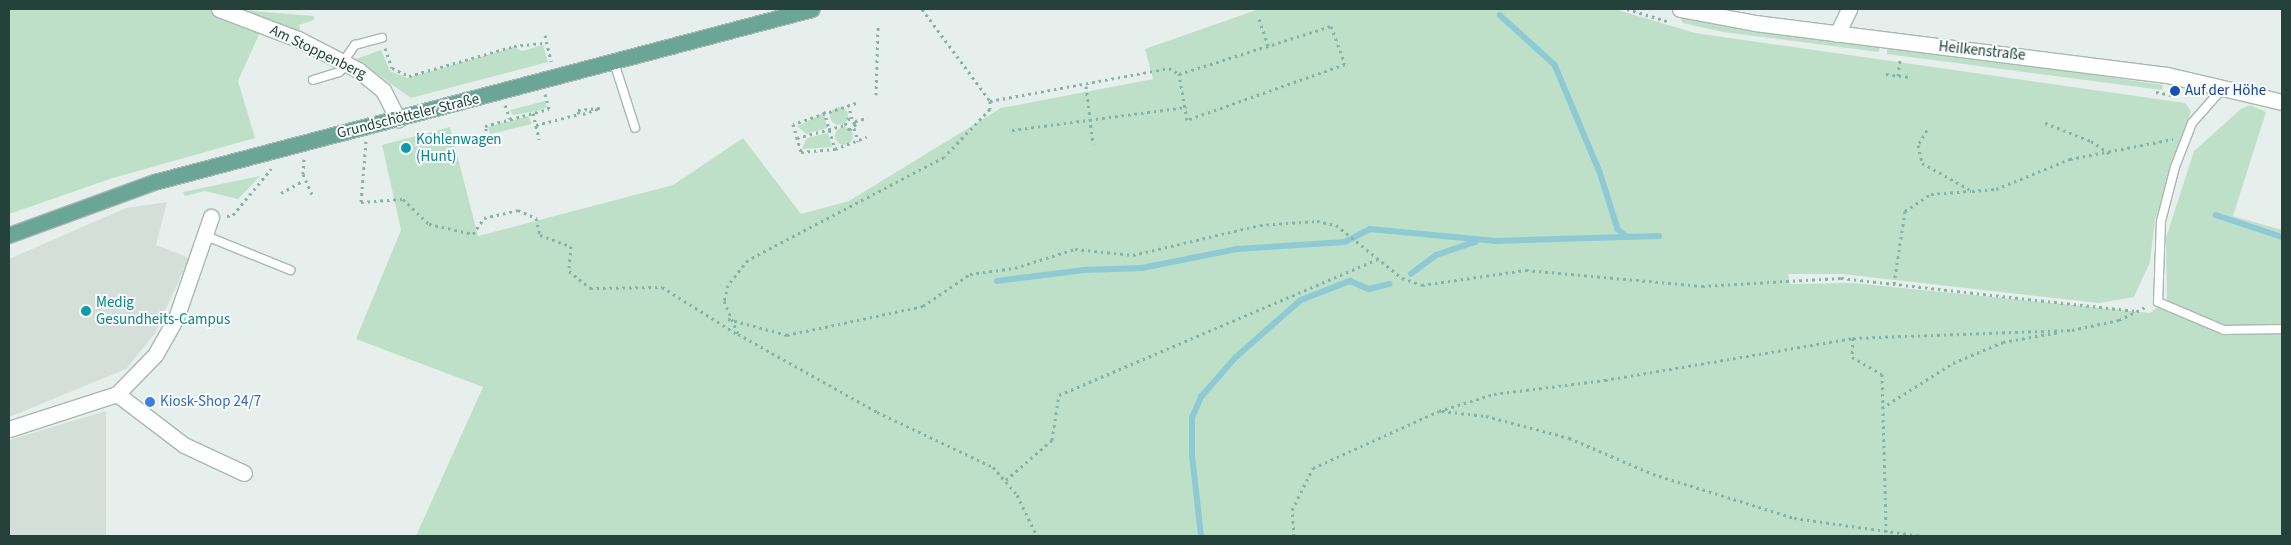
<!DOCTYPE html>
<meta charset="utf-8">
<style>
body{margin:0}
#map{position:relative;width:2291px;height:545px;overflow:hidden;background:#e6efeb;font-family:"Source Sans 3",sans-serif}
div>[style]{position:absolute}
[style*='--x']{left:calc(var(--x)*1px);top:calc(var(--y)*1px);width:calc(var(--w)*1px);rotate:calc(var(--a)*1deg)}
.built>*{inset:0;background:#d4dfda}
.green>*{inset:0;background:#bfe0c8}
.round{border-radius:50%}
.stream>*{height:5.5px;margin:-2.75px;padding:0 2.75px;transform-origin:2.75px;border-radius:2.75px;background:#8ec9d4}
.path>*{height:3px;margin-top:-1.5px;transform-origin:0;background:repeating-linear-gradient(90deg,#86b3a5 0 2.5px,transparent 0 6.5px)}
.roads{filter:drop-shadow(1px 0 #a8b8b2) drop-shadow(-1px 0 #a8b8b2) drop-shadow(0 1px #a8b8b2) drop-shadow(0 -1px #a8b8b2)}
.lane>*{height:8px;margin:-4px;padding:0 4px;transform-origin:4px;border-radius:4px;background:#fff}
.street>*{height:15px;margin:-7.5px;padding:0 7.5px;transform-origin:7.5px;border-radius:7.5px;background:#fff}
.secondary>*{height:15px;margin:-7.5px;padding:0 7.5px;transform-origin:7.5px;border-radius:7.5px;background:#fff}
.primary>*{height:15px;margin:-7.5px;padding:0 7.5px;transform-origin:7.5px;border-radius:7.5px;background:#6aa596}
.dots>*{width:14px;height:14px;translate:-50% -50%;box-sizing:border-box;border:2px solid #f7fbf9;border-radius:50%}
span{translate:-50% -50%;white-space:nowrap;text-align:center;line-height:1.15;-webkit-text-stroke:4px #f7fbf9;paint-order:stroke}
.street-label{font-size:15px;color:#24423a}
.transit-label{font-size:15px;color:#164399}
.left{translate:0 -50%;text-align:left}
.culture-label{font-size:15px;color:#0d838f}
.shop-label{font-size:15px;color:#366cbe}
.frame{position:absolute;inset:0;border:10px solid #24423a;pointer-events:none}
</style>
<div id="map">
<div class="built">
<div style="clip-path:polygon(167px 202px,156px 245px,189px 258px,155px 333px,126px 369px,9px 417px,9px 259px,126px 208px)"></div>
<div style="clip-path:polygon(106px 411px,106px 536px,9px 536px,9px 440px)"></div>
</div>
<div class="green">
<div style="clip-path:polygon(9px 9px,210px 9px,261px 30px,238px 81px,255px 138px,113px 178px,9px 214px)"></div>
<div style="clip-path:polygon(232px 9px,314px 16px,314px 20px,299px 25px,302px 38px)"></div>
<div style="clip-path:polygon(1259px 9px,1614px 9px,1695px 33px,2185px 103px,2191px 111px,2155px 220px,2150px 262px,2134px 297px,2099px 303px,1842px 274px,1788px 274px,1790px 284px,1853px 283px,2150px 313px,2167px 300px,2166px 238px,2194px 151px,2241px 109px,2250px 105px,2266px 112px,2233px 216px,2282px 230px,2282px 536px,416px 536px,483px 387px,356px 339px,401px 230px,382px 145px,450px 127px,478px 236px,673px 185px,743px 138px,801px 214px,849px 201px,1001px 108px,1153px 79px,1145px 49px)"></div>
<div style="clip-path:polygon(1680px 17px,1754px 32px,1880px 47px,1879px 52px,1723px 32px,1683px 23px)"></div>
<div style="clip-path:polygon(543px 45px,548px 62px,411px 98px,356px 59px,381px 50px,390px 71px,407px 78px,514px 47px,522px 51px)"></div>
<div style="clip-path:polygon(1887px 48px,2013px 63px,2163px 85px,2162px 90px,1887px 54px)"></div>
<div style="clip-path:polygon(545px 101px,547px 107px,537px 111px,513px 115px,510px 110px)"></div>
<div class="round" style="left:830px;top:107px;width:18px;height:18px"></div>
<div style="clip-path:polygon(824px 113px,827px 128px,806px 134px,797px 126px)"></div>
<div style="clip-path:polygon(528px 116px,532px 124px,490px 134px,488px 127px)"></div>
<div class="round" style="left:835px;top:127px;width:18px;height:18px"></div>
<div style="clip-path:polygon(828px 133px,832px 147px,802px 149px,807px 138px)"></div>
<div style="clip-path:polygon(260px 176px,238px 199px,205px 191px,185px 196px,183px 192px)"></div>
</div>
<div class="stream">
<div style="--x:1500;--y:15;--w:74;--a:42.3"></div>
<div style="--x:1555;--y:65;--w:116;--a:67.2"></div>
<div style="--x:1600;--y:172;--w:60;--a:72.5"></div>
<div style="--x:1618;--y:229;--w:11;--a:41"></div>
<div style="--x:2216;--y:215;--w:70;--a:18.4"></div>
<div style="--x:1494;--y:241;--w:165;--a:-1.7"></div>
<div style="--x:1411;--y:274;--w:31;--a:-37"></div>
<div style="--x:1436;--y:255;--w:41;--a:-18.4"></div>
<div style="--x:997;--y:281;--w:88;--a:-7.2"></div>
<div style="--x:1084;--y:270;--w:58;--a:-2"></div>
<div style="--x:1142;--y:268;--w:97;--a:-11.3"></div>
<div style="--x:1237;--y:249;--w:108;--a:-3.7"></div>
<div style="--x:1345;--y:242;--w:28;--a:-27"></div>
<div style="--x:1370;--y:229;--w:129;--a:5.4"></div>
<div style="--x:1201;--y:536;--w:81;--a:-96.4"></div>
<div style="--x:1192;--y:456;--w:38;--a:-90"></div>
<div style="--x:1192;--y:418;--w:23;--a:-67"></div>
<div style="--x:1201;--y:397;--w:52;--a:-48.9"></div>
<div style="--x:1235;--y:358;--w:88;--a:-41.3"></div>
<div style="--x:1301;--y:300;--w:53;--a:-21.2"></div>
<div style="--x:1350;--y:281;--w:21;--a:23"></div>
<div style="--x:1369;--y:289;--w:21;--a:-14"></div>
</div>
<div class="path">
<div style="--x:922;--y:9;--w:114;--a:53.5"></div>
<div style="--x:990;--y:101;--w:8;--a:90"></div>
<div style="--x:990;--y:109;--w:66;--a:133.8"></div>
<div style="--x:944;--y:157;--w:221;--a:152.3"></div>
<div style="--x:748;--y:260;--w:32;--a:129"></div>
<div style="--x:728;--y:285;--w:16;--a:104"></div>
<div style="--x:724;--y:301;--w:36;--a:67"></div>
<div style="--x:738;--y:334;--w:159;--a:29.3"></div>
<div style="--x:877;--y:412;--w:128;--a:25.4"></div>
<div style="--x:993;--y:467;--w:37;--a:49"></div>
<div style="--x:1017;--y:495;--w:46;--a:64"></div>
<div style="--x:1627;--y:9;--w:45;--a:16.8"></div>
<div style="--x:1259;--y:19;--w:31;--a:71"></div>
<div style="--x:545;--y:35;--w:27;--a:77"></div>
<div style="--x:385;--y:48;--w:21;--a:71"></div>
<div style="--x:392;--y:68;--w:19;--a:25"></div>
<div style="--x:409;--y:76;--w:109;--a:-15.9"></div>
<div style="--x:514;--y:46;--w:31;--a:-6"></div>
<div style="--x:1886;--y:74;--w:24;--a:7"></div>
<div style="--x:1898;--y:76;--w:17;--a:-83"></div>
<div style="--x:1086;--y:86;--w:59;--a:83.2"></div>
<div style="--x:2156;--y:92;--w:20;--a:11"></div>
<div style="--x:876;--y:95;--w:68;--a:-88.3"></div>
<div style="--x:990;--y:101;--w:182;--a:-10.4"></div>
<div style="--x:1169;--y:68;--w:12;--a:31"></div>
<div style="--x:1179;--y:74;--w:159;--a:-17.5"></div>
<div style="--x:1331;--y:26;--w:40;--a:69.8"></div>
<div style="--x:1345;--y:64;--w:168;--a:160.5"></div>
<div style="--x:1187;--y:120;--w:47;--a:-99.9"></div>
<div style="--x:856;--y:103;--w:66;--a:161.6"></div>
<div style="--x:793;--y:124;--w:29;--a:74"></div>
<div style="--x:801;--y:152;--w:34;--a:-5"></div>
<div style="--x:835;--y:149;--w:34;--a:-21"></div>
<div style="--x:848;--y:104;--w:15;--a:74"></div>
<div style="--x:505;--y:105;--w:15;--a:70"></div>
<div style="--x:824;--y:111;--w:40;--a:74"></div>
<div style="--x:533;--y:113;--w:27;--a:77"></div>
<div style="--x:583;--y:114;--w:18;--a:-19"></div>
<div style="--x:855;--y:121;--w:13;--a:-13"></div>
<div style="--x:2045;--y:123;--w:49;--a:21.4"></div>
<div style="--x:2091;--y:141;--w:22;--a:34"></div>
<div style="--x:536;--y:125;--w:44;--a:-14.3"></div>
<div style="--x:579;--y:114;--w:4;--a:-104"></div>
<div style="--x:578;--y:110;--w:22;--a:-5"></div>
<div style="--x:854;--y:128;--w:14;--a:73"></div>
<div style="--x:1012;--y:130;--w:176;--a:-7.5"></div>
<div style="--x:1927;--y:130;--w:17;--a:121"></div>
<div style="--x:1918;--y:145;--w:18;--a:77"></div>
<div style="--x:1922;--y:163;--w:57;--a:29.2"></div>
<div style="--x:1972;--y:191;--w:24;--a:-5"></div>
<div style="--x:1996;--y:189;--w:80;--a:-22.1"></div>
<div style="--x:2070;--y:159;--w:105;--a:-11"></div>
<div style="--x:488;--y:137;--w:11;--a:-105"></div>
<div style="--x:485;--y:126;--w:66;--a:-14.9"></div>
<div style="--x:549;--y:109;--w:16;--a:-105"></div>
<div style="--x:797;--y:138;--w:50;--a:-15.2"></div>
<div style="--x:845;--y:125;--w:8;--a:-67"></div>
<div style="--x:848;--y:118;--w:10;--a:37"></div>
<div style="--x:856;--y:124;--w:8;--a:135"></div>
<div style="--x:850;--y:130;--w:7;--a:-135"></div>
<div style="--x:366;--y:141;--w:61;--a:94.7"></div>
<div style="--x:361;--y:202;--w:42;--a:-4.1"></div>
<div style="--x:403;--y:199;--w:36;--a:44"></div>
<div style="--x:429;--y:224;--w:45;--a:12.8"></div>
<div style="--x:473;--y:234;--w:19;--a:-55"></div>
<div style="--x:484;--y:218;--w:35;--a:-13"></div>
<div style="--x:518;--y:210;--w:20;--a:24"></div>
<div style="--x:536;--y:218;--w:17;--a:77"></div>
<div style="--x:540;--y:235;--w:33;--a:20"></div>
<div style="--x:571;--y:246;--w:25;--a:95"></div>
<div style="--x:569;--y:271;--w:27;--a:39"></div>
<div style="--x:590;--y:288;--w:72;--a:-0.8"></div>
<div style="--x:662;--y:287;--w:89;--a:32.1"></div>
<div style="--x:304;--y:159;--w:15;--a:94"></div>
<div style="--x:303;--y:174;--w:22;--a:66"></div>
<div style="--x:281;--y:193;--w:26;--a:-29"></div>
<div style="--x:227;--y:216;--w:6;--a:-9"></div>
<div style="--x:233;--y:215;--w:60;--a:-50.4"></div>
<div style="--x:1894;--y:284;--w:74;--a:-81.4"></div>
<div style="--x:1905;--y:211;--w:31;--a:-33"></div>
<div style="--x:1931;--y:194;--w:40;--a:-4.3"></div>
<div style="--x:728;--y:319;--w:61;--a:15.2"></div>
<div style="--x:787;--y:335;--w:139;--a:-12"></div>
<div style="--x:923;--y:306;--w:57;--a:-34.2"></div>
<div style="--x:970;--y:274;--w:45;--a:-7.6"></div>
<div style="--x:1015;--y:268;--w:63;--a:-17.6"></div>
<div style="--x:1075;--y:249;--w:58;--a:5.9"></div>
<div style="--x:1133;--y:255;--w:130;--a:-13.3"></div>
<div style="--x:1260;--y:225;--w:57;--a:-4"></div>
<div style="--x:1317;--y:221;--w:19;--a:12"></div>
<div style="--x:1336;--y:225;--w:85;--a:38.8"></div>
<div style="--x:1402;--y:278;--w:21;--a:19"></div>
<div style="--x:1422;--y:285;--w:105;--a:-8.2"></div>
<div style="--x:1526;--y:270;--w:177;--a:5.2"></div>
<div style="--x:1702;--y:286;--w:139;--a:-3.3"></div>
<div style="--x:1841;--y:278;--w:297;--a:6.4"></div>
<div style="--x:1853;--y:338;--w:19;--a:93"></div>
<div style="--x:1852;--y:357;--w:34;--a:30"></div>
<div style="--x:1882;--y:374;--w:158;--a:88.5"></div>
<div style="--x:1882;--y:408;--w:84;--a:-32.4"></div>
<div style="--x:1953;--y:363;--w:54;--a:-22.8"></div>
<div style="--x:2003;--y:342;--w:58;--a:-10"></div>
<div style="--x:1442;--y:411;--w:44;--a:6.5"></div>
<div style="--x:1486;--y:416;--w:86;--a:14.8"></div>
<div style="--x:1569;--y:438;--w:91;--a:23.2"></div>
<div style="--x:1653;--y:474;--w:148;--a:17.3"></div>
<div style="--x:1794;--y:518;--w:129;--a:8"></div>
<div style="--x:1006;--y:480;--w:61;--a:-41"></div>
<div style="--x:1052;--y:440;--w:46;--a:-81.2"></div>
<div style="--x:1059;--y:395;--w:347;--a:-23.1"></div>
<div style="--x:1294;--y:536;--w:26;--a:-94"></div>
<div style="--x:1292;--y:510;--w:47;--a:-63.4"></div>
<div style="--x:1313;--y:468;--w:138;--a:-24.3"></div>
<div style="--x:1439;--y:411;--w:58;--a:-17.2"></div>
<div style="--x:1494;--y:394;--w:112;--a:-7.2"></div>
<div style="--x:1605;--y:380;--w:252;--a:-9.6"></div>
<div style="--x:1853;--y:338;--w:219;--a:-2.1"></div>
<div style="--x:2072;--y:330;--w:48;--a:-12"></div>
<div style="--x:2119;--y:320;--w:32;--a:-26"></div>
</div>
<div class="roads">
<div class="lane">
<div style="--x:343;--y:62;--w:21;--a:-55"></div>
<div style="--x:355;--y:45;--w:28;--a:-15"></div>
<div style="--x:614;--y:62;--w:69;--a:72.3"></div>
<div style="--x:313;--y:80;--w:27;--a:-17"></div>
<div style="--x:339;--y:72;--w:12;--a:-42"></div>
<div style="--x:2222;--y:89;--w:45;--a:131.4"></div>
<div style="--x:2192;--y:123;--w:47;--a:111.1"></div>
<div style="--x:2175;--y:167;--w:56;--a:104.5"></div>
<div style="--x:2161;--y:221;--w:81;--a:92.1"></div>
<div style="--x:2158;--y:302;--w:72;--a:23"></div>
<div style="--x:2224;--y:330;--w:58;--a:-1"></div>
<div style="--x:206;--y:236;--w:91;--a:22"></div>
</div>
<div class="street">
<div style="--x:219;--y:9;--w:85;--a:20.8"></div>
<div style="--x:298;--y:39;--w:68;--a:27.3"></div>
<div style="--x:358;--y:70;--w:32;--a:39"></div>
<div style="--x:383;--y:90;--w:33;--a:63"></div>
<div style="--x:1837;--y:34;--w:28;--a:-64"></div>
<div style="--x:117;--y:394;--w:84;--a:37.3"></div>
<div style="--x:184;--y:445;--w:66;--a:25"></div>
<div style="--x:9;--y:429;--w:114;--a:-18"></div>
<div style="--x:117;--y:394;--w:54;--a:-45.7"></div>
<div style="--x:155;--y:355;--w:43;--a:-60.4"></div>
<div style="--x:176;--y:318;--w:107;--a:-70.9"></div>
</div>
<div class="secondary">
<div style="--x:1680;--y:9;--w:76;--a:10.6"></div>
<div style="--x:1755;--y:23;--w:415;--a:7.2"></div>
<div style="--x:2167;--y:75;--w:118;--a:13.2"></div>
</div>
<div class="primary">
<div style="--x:9;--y:235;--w:154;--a:-20.1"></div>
<div style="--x:154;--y:182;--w:680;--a:-14.73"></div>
</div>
</div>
<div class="dots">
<div style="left:2175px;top:91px;background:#1a4fb4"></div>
<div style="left:406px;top:148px;background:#0f9aa8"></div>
<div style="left:86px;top:311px;background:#0f9aa8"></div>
<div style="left:150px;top:402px;background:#3f7fe0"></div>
</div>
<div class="street-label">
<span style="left:1982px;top:51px;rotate:6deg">Heilkenstraße</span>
<span style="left:318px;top:52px;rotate:26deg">Am Stoppenberg</span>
<span style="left:408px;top:116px;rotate:-14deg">Grundschötteler Straße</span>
</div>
<div class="transit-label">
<span class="left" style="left:2185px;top:91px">Auf der Höhe</span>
</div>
<div class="culture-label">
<span class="left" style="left:416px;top:148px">Kohlenwagen<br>(Hunt)</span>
<span class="left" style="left:96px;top:311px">Medig<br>Gesundheits-Campus</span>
</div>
<div class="shop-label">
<span class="left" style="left:160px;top:402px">Kiosk-Shop 24/7</span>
</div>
<div class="frame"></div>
</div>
